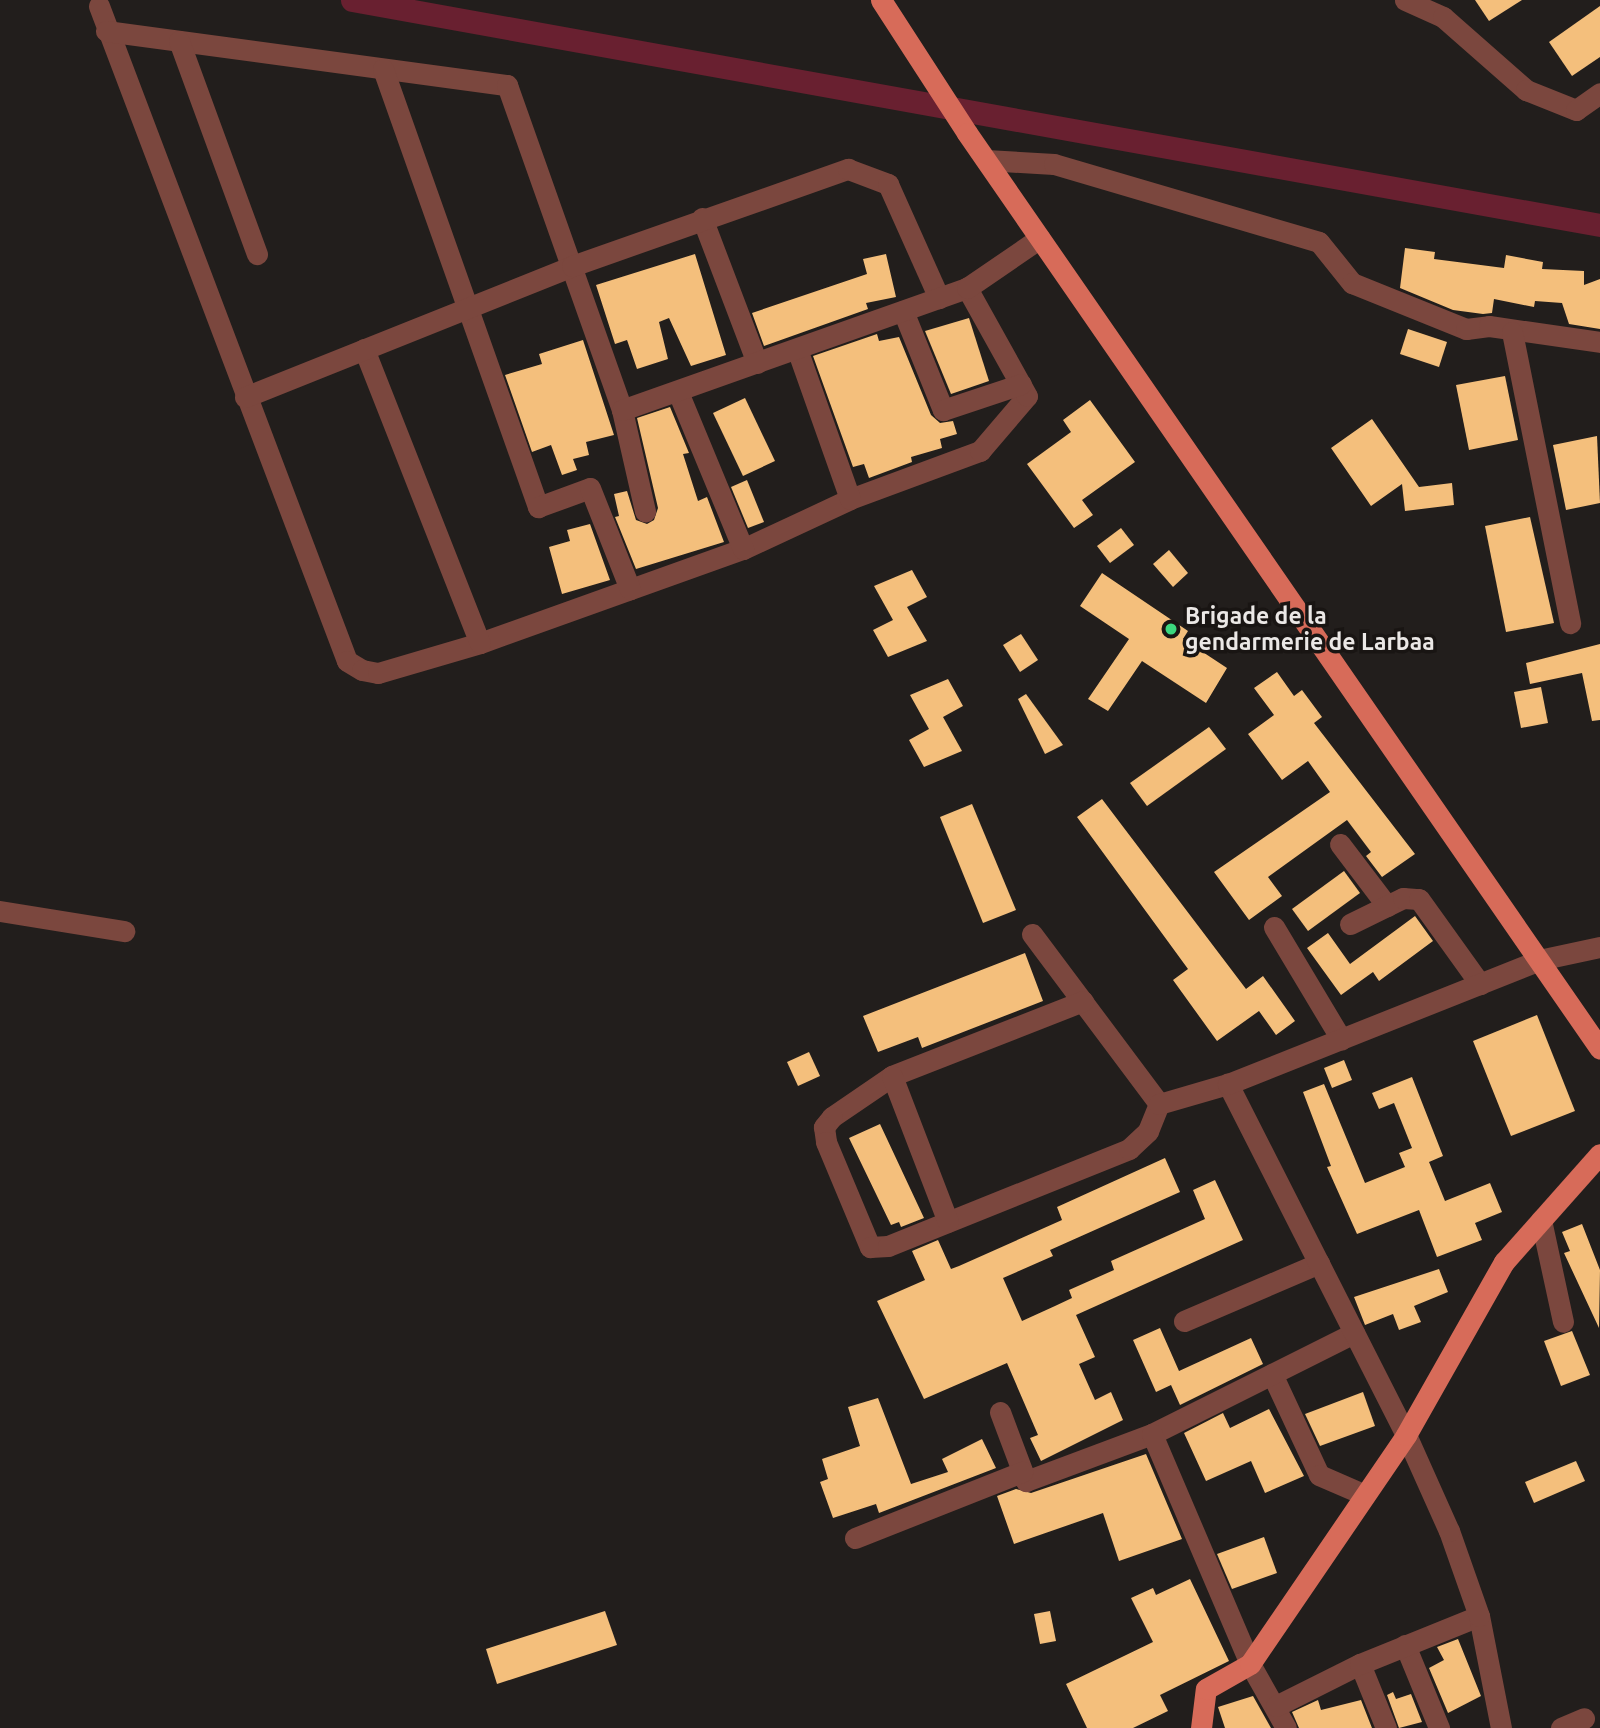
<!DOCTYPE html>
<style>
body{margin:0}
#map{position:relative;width:1600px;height:1728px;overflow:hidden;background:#221e1c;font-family:Ubuntu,sans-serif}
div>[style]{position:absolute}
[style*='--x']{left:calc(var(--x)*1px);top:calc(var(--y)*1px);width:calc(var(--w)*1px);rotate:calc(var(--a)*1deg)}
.canal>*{height:23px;margin:-11.5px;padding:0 11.5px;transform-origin:11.5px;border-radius:11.5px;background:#692030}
.building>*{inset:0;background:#f4bf7c}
.minor>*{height:21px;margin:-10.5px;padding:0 10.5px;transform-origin:10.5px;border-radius:10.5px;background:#7b473e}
.major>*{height:21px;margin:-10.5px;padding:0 10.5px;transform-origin:10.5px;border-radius:10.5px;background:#d76b59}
.dots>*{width:19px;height:19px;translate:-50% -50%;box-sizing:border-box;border:4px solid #191513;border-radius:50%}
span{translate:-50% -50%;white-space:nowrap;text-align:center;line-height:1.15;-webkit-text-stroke:7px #191513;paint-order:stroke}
.poi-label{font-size:23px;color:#ebe8e6;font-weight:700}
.left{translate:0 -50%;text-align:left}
</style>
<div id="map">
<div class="canal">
<div style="--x:352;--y:0;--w:1268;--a:10.22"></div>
</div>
<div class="building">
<div style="clip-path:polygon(1475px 0,1522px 0,1489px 21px)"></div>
<div style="clip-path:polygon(1600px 6px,1600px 57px,1572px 76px,1549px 42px)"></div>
<div style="clip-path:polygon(1405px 248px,1435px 252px,1434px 259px,1504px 268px,1506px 255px,1543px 262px,1542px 269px,1584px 271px,1584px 285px,1600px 279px,1600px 329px,1569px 324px,1562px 303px,1535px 301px,1534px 307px,1494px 299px,1492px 313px,1483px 314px,1453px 310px,1400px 288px)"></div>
<div style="clip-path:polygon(695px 254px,726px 355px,691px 366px,669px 318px,659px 322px,668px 359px,637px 369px,627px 340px,615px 344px,596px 285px)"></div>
<div style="clip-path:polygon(886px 254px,896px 297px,866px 303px,868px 309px,764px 346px,752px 313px,867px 274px,863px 259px)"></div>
<div style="clip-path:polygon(969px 318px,989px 381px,951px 394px,925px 331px)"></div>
<div style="clip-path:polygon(1408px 329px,1447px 342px,1439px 367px,1400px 354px)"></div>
<div style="clip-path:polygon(877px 334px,879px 341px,899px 337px,931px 415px,940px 423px,953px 421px,957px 434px,940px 439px,942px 448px,911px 457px,912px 462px,869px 478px,864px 464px,853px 467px,813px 356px)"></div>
<div style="clip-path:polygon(583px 340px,614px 435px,586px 442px,589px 455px,573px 459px,577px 470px,562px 475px,551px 445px,532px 452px,505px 375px,542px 364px,539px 354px)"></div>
<div style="clip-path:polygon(1505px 376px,1518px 440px,1469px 450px,1456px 385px)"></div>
<div style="clip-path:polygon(745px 398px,775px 461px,743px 476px,713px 413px)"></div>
<div style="clip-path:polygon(1090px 400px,1135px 462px,1082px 500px,1093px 515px,1074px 528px,1027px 464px,1071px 432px,1063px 420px)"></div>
<div style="clip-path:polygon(670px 407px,689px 453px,683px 454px,698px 501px,707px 497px,724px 542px,636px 569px,615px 517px,619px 516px,614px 494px,627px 491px,636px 520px,647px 524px,654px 520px,658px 508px,637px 418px)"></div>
<div style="clip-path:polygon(1372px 419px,1419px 487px,1452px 483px,1454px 505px,1405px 511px,1402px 484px,1371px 506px,1331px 448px)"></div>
<div style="clip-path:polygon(1597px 436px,1600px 503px,1566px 510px,1553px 445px)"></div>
<div style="clip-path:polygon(747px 480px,764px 522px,748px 528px,731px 487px)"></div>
<div style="clip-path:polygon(1530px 517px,1554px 623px,1506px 632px,1485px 526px)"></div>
<div style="clip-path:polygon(590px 524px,610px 580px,562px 594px,549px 547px,570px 541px,567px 530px)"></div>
<div style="clip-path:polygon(1121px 528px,1134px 545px,1110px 563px,1097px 546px)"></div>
<div style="clip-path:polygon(1169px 550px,1188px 573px,1173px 587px,1153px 564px)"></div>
<div style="clip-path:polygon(912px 570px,927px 597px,907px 607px,927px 641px,888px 657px,873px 630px,893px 620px,874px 586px)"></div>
<div style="clip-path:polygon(1102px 573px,1188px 631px,1183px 639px,1227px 668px,1206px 703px,1142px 661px,1108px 711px,1088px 699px,1129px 639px,1080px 606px)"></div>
<div style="clip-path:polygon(1021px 634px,1038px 660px,1020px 672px,1003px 645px)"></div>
<div style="clip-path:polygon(1600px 644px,1600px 720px,1592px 721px,1582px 673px,1530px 684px,1526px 663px)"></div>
<div style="clip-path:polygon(1277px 672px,1294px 696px,1302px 690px,1322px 717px,1314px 723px,1415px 854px,1382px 877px,1366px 856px,1371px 852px,1347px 820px,1268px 877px,1282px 896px,1249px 920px,1214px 872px,1330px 792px,1308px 761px,1282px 780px,1248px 734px,1274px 715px,1254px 688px)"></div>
<div style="clip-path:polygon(948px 679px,963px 706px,943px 717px,962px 751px,924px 767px,909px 740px,929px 729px,910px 695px)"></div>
<div style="clip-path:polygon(1541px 687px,1548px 723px,1521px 728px,1514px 692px)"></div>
<div style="clip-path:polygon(1026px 694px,1063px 745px,1045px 754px,1018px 699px)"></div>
<div style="clip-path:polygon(1209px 727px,1226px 749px,1147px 806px,1130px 783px)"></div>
<div style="clip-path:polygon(1102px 799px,1246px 989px,1263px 976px,1295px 1021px,1276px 1035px,1259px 1011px,1217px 1041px,1173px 980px,1188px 969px,1077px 817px)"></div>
<div style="clip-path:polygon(972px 804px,1016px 910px,983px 923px,940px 817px)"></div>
<div style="clip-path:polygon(1344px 871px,1360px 893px,1308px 931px,1292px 909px)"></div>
<div style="clip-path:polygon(1415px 916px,1433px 941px,1379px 981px,1373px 972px,1341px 995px,1307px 948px,1328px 933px,1350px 964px)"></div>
<div style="clip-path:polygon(1025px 953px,1043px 1001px,922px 1048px,918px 1037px,878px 1052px,863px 1016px)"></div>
<div style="clip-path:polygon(1537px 1015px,1575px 1111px,1511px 1136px,1473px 1041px)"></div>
<div style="clip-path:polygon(809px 1052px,820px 1076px,798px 1086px,787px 1062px)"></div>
<div style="clip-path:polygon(1344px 1060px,1352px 1080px,1332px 1088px,1324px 1068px)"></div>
<div style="clip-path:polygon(1412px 1077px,1443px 1156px,1429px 1162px,1445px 1201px,1490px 1183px,1502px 1212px,1475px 1223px,1482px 1240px,1437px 1257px,1419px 1210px,1357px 1234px,1327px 1167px,1331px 1166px,1303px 1092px,1324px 1084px,1365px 1183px,1405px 1167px,1399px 1153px,1412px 1148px,1394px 1103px,1379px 1109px,1372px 1093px)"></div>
<div style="clip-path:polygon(880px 1124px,924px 1218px,901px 1227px,899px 1222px,891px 1225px,849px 1138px)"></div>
<div style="clip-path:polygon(1165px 1158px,1180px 1192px,1050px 1250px,1053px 1256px,1003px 1278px,1022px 1321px,1055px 1306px,1072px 1298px,1069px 1290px,1114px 1270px,1111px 1261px,1205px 1219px,1193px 1190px,1215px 1180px,1243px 1240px,1076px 1315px,1095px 1357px,1079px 1364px,1095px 1400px,1111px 1392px,1123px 1420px,1041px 1461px,1030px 1438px,1038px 1435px,1007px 1363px,924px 1399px,877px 1301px,925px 1280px,912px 1251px,938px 1240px,951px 1269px,959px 1266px,1062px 1220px,1057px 1207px)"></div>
<div style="clip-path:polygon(1582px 1224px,1600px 1270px,1599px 1328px,1564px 1253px,1570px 1251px,1562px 1232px)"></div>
<div style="clip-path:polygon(1439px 1269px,1448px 1292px,1414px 1306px,1421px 1322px,1399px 1330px,1393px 1314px,1365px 1325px,1354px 1297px)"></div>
<div style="clip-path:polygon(1160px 1328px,1179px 1371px,1251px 1338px,1263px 1364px,1180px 1405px,1171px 1385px,1156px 1392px,1133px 1340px)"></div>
<div style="clip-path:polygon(1572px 1331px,1590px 1375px,1561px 1386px,1544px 1341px)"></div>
<div style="clip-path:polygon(1363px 1392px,1375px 1426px,1320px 1446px,1305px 1414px)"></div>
<div style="clip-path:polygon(878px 1398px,911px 1484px,948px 1472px,942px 1459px,982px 1439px,996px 1468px,879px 1513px,876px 1504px,833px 1518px,820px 1482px,828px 1479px,822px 1459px,860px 1446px,848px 1407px)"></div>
<div style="clip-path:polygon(1269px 1409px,1304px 1476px,1265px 1493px,1251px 1461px,1206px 1481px,1184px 1433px,1223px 1413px,1230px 1428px)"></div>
<div style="clip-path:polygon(1146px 1454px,1182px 1539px,1119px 1561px,1103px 1513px,1014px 1544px,997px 1496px,1016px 1489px,1031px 1493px)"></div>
<div style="clip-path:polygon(1576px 1461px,1585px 1481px,1534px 1503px,1525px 1482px)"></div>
<div style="clip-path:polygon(1264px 1537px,1277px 1573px,1232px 1589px,1217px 1554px)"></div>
<div style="clip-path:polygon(1190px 1579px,1229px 1661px,1160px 1695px,1168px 1711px,1133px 1728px,1087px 1728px,1066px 1684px,1153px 1642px,1131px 1598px,1153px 1588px,1156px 1595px)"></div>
<div style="clip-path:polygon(605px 1611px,617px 1645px,497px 1684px,486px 1649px)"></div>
<div style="clip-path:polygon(1050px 1611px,1056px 1641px,1040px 1644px,1034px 1614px)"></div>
<div style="clip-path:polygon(1458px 1639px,1481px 1696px,1448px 1713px,1429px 1668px,1444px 1660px,1437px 1647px)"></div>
<div style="clip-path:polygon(1393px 1692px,1396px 1699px,1411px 1694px,1422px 1722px,1399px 1728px,1387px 1695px)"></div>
<div style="clip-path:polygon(1253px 1696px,1271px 1728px,1225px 1728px,1218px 1707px)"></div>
<div style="clip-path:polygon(1318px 1700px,1321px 1710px,1361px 1700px,1372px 1728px,1299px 1728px,1292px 1712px)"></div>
</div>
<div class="minor">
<div style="--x:1405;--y:0;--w:42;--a:24.1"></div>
<div style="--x:1443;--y:17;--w:111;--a:41.3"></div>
<div style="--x:1526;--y:90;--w:54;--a:21.8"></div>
<div style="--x:1576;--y:110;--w:29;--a:-35"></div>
<div style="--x:99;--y:6;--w:700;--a:69.26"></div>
<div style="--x:347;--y:661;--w:17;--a:31"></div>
<div style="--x:362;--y:670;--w:16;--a:11"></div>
<div style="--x:378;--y:673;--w:106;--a:-16.4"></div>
<div style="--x:480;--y:643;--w:279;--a:-19.7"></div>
<div style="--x:743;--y:549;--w:118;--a:-25"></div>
<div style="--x:850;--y:499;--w:139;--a:-20.3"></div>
<div style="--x:980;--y:451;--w:72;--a:-49.5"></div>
<div style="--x:1027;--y:396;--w:124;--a:-119.1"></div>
<div style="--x:106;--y:31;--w:405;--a:7.7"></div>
<div style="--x:507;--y:85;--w:345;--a:70.5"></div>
<div style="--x:622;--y:410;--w:104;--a:77.2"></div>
<div style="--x:179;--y:41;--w:227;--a:69.9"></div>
<div style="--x:383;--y:69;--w:465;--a:70.5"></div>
<div style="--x:538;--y:507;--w:55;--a:-20.1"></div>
<div style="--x:590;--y:488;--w:109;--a:68.4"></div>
<div style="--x:986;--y:160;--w:68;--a:3.4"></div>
<div style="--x:1054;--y:164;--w:276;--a:16.4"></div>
<div style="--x:1319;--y:242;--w:53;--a:51.2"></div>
<div style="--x:1352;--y:283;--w:123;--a:22"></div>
<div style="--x:1466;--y:329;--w:23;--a:-7"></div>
<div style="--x:1489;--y:326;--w:112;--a:8.2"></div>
<div style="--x:702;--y:218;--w:155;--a:69.2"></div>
<div style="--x:903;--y:311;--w:107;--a:68"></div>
<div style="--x:943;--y:410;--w:82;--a:-18.4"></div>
<div style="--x:1512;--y:332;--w:297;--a:78.7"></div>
<div style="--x:364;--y:349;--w:316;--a:68.5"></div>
<div style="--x:797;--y:349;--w:159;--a:70.5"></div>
<div style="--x:678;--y:392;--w:170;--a:67.5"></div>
<div style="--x:245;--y:397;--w:352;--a:-21.8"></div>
<div style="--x:572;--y:266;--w:293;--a:-19.4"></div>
<div style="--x:848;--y:169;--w:43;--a:20.6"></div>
<div style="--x:888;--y:184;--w:125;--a:65.9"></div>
<div style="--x:622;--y:410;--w:366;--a:-19.5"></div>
<div style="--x:967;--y:288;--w:88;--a:-34.4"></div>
<div style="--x:1340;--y:844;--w:78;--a:52.8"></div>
<div style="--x:0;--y:911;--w:126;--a:9.2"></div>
<div style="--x:1350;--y:924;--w:59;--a:-26.1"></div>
<div style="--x:1403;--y:898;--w:16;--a:4"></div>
<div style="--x:1419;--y:899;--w:105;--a:54.3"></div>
<div style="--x:1274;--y:927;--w:131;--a:59.1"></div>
<div style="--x:1032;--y:934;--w:212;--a:53.2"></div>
<div style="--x:1083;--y:1001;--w:205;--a:158.6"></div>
<div style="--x:892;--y:1076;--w:73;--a:145.7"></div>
<div style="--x:832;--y:1117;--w:13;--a:129"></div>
<div style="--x:824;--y:1127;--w:15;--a:82"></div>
<div style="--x:826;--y:1142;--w:114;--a:67.3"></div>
<div style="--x:870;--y:1247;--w:18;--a:-3"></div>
<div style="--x:888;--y:1246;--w:260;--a:-21.9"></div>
<div style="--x:1129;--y:1149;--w:26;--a:-43"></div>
<div style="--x:1148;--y:1131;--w:29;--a:-68"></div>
<div style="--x:1159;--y:1104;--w:72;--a:-16.2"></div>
<div style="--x:892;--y:1076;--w:156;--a:69"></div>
<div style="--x:1541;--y:1220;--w:104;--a:77.8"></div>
<div style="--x:1184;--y:1321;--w:147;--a:-23.2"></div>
<div style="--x:1272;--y:1374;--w:111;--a:65"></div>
<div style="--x:1319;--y:1475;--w:50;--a:23.5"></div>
<div style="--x:1000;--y:1412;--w:74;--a:69.4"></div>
<div style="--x:1026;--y:1481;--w:134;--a:-20.5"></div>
<div style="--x:1152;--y:1434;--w:226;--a:-26.6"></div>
<div style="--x:1152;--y:1434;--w:250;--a:66.9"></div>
<div style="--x:1250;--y:1664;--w:73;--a:60.6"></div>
<div style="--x:855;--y:1538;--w:180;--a:-21.6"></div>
<div style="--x:1405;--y:1645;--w:90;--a:67.7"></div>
<div style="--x:1360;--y:1664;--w:69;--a:67.9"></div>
<div style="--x:1276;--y:1706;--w:94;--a:-26.6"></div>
<div style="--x:1360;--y:1664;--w:128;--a:-22"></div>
<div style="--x:1501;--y:1728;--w:114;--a:-101.1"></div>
<div style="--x:1479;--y:1616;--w:90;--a:-109.4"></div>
<div style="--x:1449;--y:1531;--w:105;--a:-114.1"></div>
<div style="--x:1406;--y:1435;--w:394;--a:-116.9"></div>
<div style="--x:1228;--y:1084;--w:335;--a:-21.7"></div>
<div style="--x:1539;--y:960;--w:62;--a:-12"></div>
<div style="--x:1561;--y:1728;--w:25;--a:-23"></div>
</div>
<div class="major">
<div style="--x:881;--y:0;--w:158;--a:57.1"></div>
<div style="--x:967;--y:133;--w:1113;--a:55.35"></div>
<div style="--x:1201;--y:1728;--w:39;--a:-83"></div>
<div style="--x:1206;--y:1689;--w:51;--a:-29.6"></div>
<div style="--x:1250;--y:1664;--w:277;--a:-55.7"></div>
<div style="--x:1406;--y:1435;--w:199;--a:-60.5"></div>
<div style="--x:1504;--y:1262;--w:144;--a:-48.4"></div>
</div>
<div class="dots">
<div style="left:1171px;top:629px;background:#3cd77e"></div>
</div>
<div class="poi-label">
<span class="left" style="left:1185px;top:629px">Brigade de la<br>gendarmerie de Larbaa</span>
</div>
</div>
